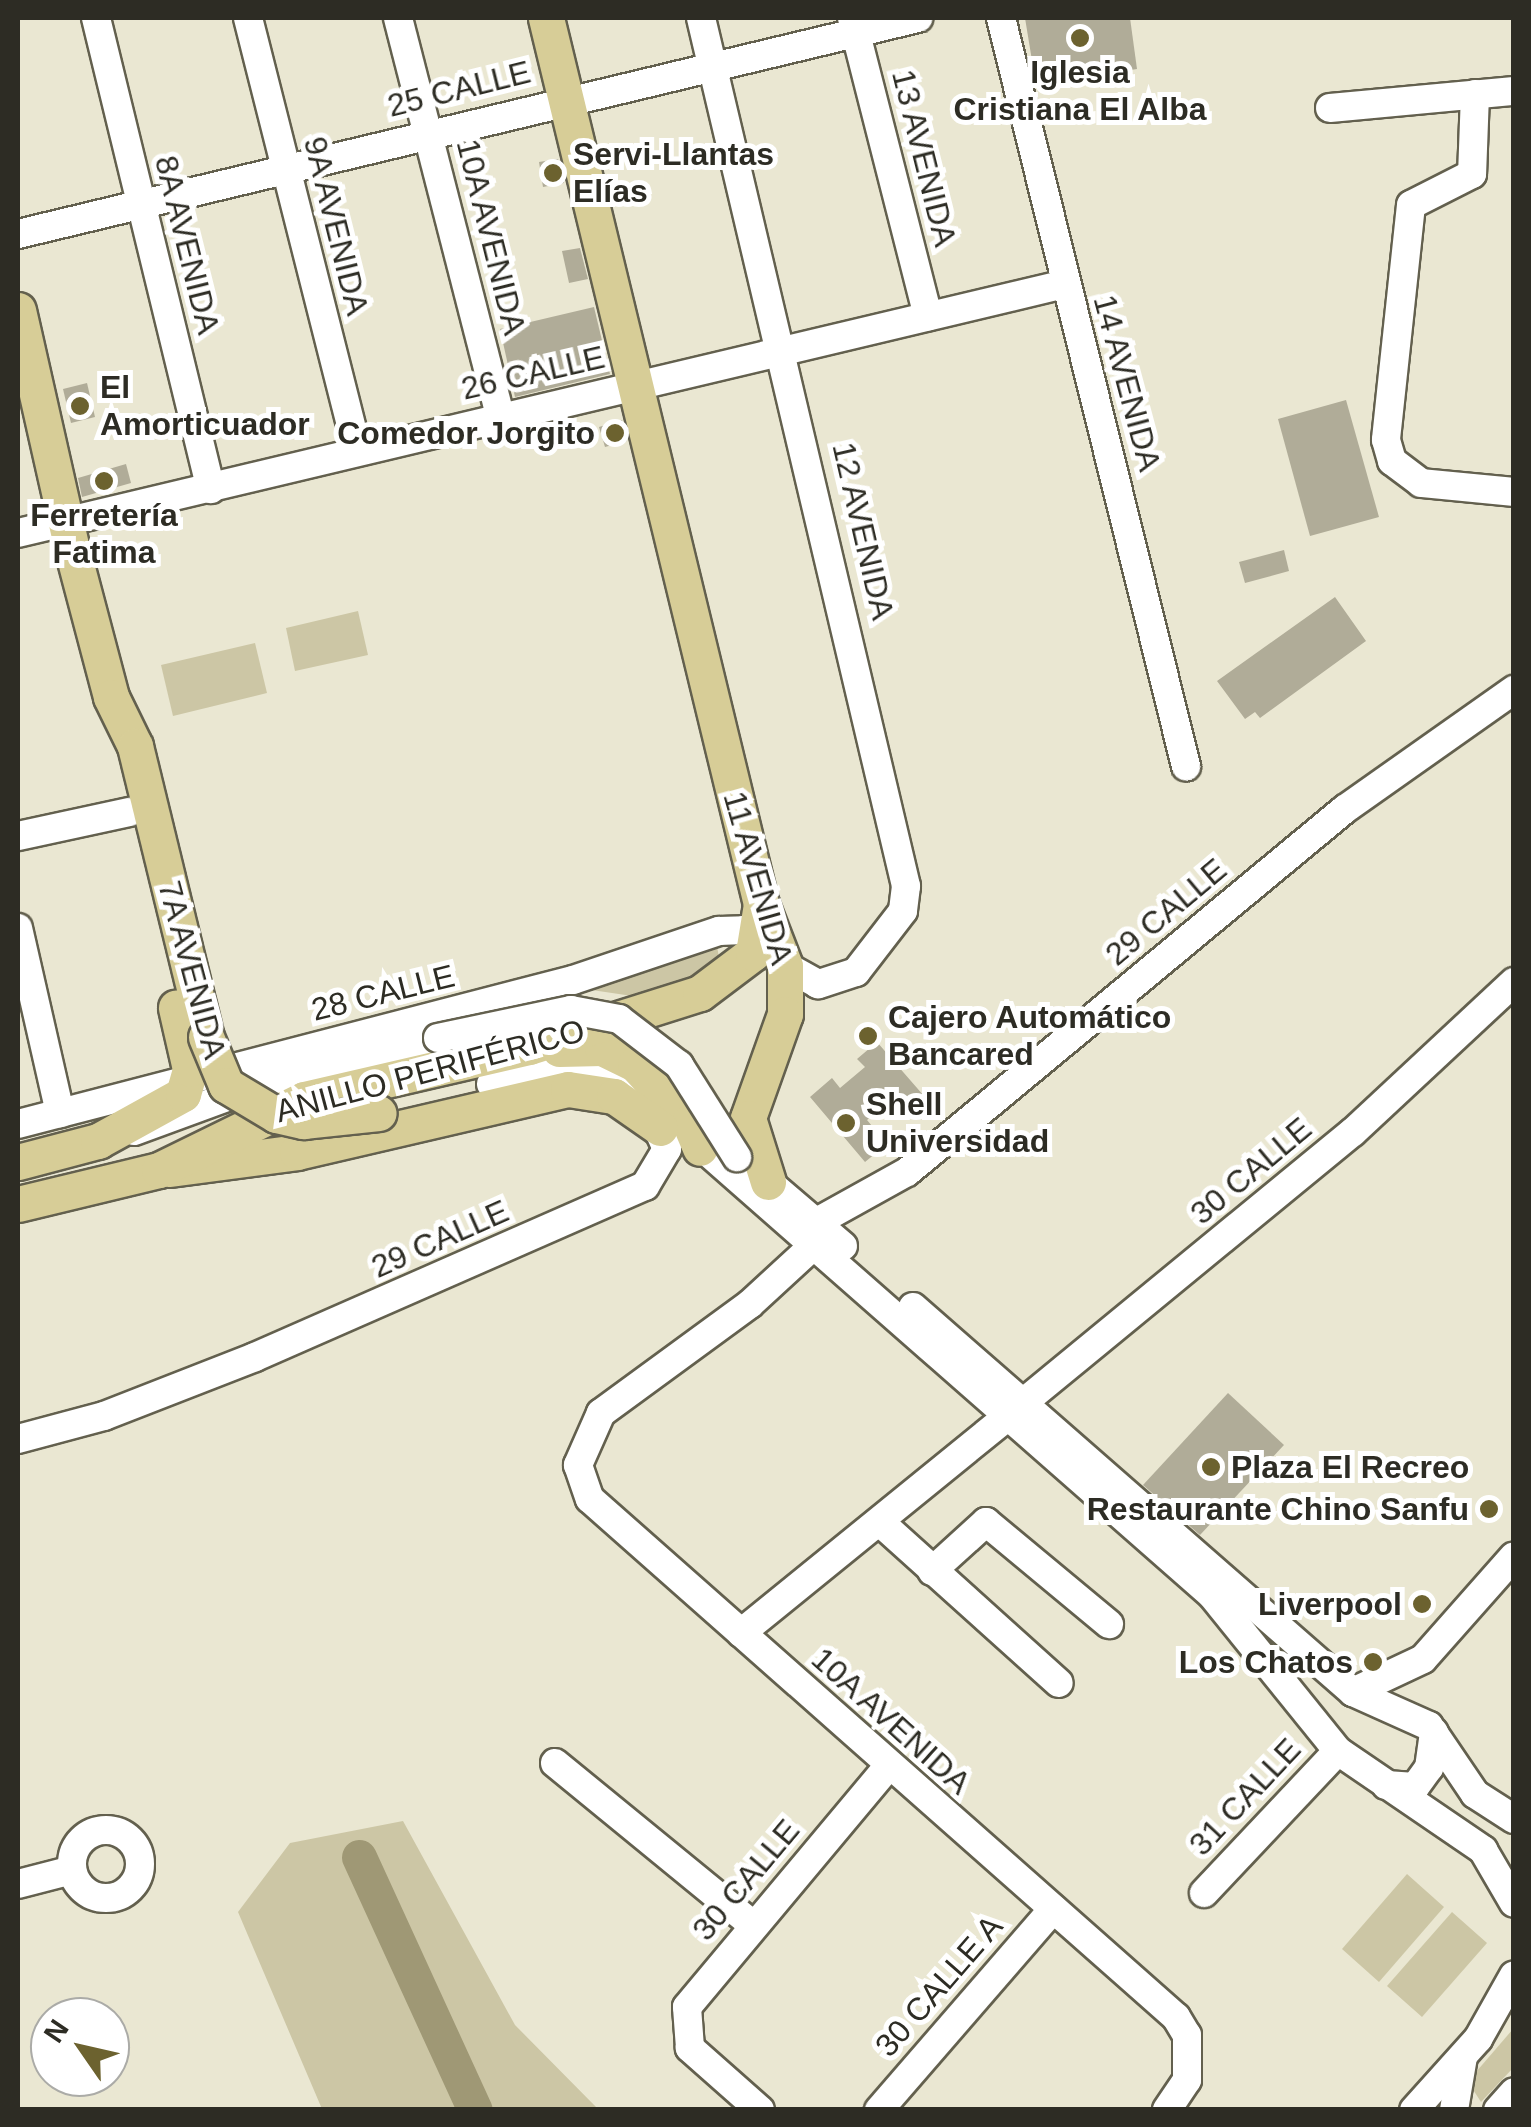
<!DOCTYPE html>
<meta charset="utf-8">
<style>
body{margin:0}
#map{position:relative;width:1531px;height:2127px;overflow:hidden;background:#eae7d2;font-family:Helvetica,sans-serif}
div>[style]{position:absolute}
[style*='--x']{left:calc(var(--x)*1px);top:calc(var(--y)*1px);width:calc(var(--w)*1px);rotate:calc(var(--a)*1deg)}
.green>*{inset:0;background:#ccc6a5}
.river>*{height:35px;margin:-17.5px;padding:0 17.5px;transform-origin:17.5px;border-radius:17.5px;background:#9f9875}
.building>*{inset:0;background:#b0ac98}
.roads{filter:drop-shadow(2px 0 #63604e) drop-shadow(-2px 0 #63604e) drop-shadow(0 2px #63604e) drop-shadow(0 -2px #63604e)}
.minor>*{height:28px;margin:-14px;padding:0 14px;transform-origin:14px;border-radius:14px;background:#fff}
.minor>.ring{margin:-14px;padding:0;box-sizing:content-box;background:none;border:28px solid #fff;border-radius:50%}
.major>*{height:35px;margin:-17.5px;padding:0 17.5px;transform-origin:17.5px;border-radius:17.5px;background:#d7cd97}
.bridges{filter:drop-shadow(2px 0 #63604e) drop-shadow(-2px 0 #63604e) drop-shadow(0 2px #63604e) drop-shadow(0 -2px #63604e)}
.minor-bridge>*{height:28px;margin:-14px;padding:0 14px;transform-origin:14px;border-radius:14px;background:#fff}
.major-bridge>*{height:35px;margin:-17.5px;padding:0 17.5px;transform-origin:17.5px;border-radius:17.5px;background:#d7cd97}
.dots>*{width:28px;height:28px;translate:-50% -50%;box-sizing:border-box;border:5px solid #fff;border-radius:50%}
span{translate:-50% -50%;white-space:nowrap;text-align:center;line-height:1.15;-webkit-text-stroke:10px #fff;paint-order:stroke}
.poi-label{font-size:32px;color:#2d2c24;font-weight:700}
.left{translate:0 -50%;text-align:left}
.right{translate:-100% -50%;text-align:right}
.street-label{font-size:32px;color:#2d2c24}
.frame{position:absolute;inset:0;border:20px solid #2d2c24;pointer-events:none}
.north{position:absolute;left:30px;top:1997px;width:100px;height:100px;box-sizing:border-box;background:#fff;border:2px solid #ababa7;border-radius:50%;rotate:304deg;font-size:28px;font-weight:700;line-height:40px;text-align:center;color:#2d2c24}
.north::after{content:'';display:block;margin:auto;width:35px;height:45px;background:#6c622f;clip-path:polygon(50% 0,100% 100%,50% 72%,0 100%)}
</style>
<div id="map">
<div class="green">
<div style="clip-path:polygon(358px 611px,368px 655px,295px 671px,286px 628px)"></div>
<div style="clip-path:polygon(255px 643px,267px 693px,173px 716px,161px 665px)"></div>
<div style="clip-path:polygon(717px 946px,721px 969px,639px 997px,585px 989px)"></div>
<div style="clip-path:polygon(403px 1821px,515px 2025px,598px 2109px,322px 2109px,238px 1912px,290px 1843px)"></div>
<div style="clip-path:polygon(1407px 1874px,1444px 1907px,1379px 1982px,1342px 1949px)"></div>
<div style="clip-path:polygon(1452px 1912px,1487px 1943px,1422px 2017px,1387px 1986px)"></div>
<div style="clip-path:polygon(1513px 2029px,1513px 2068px,1481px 2102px,1472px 2088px,1476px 2072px)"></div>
</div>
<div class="river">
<div style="--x:359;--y:1857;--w:278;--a:65.4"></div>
</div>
<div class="building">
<div style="clip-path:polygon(1025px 18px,1130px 18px,1137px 69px,1036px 85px)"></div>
<div style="clip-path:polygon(558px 159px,564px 183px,543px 187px,539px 162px)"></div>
<div style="clip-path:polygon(580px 248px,588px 279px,569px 283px,562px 251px)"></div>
<div style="clip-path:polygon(594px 307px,610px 374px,515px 397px,500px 329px)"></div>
<div style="clip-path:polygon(87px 383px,95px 417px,71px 423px,63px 389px)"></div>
<div style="clip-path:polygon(1346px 400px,1379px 517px,1310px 536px,1278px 419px)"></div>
<div style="clip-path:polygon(622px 420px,627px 441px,605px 447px,599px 427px)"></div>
<div style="clip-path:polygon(126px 464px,131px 483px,82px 497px,78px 478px)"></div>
<div style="clip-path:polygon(1284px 550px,1289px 571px,1245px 583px,1239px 562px)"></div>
<div style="clip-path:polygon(1335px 597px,1366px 641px,1260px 718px,1255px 712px,1245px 719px,1217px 681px)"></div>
<div style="clip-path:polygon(877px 1042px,924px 1096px,904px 1113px,891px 1099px,867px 1120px,887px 1144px,865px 1162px,810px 1097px,832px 1078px,840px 1088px,865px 1067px,857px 1059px)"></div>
<div style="clip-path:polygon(1228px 1393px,1284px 1445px,1200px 1535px,1143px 1485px)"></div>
</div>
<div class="roads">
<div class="minor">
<div style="--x:96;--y:18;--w:485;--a:76.3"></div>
<div style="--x:248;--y:18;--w:446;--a:75.8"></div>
<div style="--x:398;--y:18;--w:411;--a:75.6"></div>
<div style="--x:701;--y:18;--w:892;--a:76.71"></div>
<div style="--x:906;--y:886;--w:25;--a:97"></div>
<div style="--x:903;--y:911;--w:77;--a:127.6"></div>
<div style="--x:856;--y:972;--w:40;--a:162"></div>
<div style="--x:818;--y:984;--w:38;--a:-151"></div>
<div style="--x:852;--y:18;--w:308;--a:75.7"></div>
<div style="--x:1001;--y:18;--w:771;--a:76.11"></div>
<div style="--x:1475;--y:94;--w:80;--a:92.1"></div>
<div style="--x:1472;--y:174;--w:68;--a:153.1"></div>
<div style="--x:1411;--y:205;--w:236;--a:96.1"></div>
<div style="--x:1386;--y:440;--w:22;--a:74"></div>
<div style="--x:1392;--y:461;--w:36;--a:37"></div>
<div style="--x:1421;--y:483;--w:93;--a:5.5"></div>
<div style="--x:1330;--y:108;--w:185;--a:-5.3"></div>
<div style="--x:18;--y:234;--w:926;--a:-13.5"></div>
<div style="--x:18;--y:533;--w:1076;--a:-13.38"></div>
<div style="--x:18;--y:836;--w:114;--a:-12.2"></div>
<div style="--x:18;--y:928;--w:190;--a:77.2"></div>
<div style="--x:491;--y:1084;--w:97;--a:-14.3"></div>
<div style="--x:18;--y:1124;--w:573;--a:-14.55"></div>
<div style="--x:573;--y:980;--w:154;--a:-18.6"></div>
<div style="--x:719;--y:931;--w:25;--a:-2"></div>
<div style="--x:744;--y:930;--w:21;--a:43"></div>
<div style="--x:134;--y:1131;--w:148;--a:-20.1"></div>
<div style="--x:273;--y:1080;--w:170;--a:-14.3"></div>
<div style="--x:686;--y:1133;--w:700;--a:41.29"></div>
<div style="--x:1212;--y:1595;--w:201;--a:51.1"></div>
<div style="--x:1338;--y:1751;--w:176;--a:34.3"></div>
<div style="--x:1483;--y:1850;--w:61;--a:59.7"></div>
<div style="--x:754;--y:1170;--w:117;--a:40.5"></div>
<div style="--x:815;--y:1223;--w:105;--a:-29"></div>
<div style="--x:907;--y:1172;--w:569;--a:-39.65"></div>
<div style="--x:1345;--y:809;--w:207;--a:-35.2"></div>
<div style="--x:813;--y:1246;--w:86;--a:137.4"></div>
<div style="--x:750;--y:1304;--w:185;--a:143.8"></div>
<div style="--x:601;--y:1413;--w:57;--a:113.9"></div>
<div style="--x:578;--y:1465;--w:36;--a:71"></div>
<div style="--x:590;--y:1499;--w:782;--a:41.48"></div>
<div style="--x:1176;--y:2017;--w:21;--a:59"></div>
<div style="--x:1187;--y:2035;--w:45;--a:90"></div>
<div style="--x:1187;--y:2080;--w:36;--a:124"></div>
<div style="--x:913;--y:1307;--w:585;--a:41.19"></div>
<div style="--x:1353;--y:1692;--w:83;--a:24.1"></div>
<div style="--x:1429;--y:1726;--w:82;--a:55.9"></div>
<div style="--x:1475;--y:1794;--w:46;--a:32.7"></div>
<div style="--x:1024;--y:1402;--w:426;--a:-39.4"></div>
<div style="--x:1353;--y:1132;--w:220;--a:-43"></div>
<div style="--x:18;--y:1439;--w:89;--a:-15"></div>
<div style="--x:104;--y:1416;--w:162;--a:-21.3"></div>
<div style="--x:255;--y:1357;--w:426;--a:-23.7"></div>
<div style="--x:645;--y:1186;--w:43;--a:-59.3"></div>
<div style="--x:667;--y:1149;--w:46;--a:-114.3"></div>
<div style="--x:648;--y:1107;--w:57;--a:-144.9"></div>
<div style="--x:601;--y:1074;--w:40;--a:180"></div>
<div style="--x:881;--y:1523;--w:239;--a:42"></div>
<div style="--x:932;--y:1571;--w:73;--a:-42.2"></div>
<div style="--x:986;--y:1522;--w:160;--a:39.7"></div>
<div style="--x:741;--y:1633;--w:344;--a:-39.1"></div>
<div style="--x:1353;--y:1692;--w:77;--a:-25.2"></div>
<div style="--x:1423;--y:1659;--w:137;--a:-48.5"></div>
<div style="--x:555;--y:1763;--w:256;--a:39.3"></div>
<div style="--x:1386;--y:1785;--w:29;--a:4"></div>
<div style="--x:1415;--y:1787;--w:24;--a:-54"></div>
<div style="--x:1429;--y:1768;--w:36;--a:-82"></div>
<div class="ring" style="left:72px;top:1830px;width:40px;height:40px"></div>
<div style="--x:18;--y:1884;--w:56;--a:-14.5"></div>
<div style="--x:1204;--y:1893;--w:195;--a:-46.7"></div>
<div style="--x:760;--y:2110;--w:94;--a:-138.5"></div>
<div style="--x:690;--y:2048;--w:41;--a:-94.2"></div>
<div style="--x:687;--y:2007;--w:312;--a:-50.1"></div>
<div style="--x:879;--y:2110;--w:266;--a:-49.1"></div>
<div style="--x:1414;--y:2110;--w:96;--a:-48"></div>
<div style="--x:1478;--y:2039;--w:73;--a:-60.6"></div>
<div style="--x:1454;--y:2110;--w:54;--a:-80.4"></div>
<div style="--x:1498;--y:2110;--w:24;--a:-48"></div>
</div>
<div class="major">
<div style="--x:546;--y:18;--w:912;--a:76.36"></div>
<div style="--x:761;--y:904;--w:66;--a:68.8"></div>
<div style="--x:785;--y:966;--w:48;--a:90"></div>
<div style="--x:785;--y:1014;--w:110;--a:109.6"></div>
<div style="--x:748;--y:1118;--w:67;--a:72.6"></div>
<div style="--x:18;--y:310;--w:245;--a:77.3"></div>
<div style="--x:72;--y:549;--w:153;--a:75.2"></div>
<div style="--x:111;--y:697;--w:55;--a:63.9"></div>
<div style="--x:135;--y:746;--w:300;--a:76.3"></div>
<div style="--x:559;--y:1049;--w:43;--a:-1.3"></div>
<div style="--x:602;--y:1048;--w:37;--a:26"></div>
<div style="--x:635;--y:1064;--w:79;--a:47"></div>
<div style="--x:689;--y:1122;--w:28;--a:67"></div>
<div style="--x:18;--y:1162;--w:83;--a:-14.7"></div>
<div style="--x:98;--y:1141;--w:97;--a:-28.9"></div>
<div style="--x:183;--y:1094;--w:26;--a:-74"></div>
<div style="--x:190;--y:1069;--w:63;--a:-102.9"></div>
<div style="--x:170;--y:1169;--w:128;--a:-7.6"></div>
<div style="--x:297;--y:1152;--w:278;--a:-13.1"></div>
<div style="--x:568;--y:1089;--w:47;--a:8.7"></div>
<div style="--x:614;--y:1096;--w:56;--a:34.8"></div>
<div style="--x:18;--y:1204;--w:145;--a:-13.6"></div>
<div style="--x:159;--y:1170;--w:161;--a:-26.1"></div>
<div style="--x:304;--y:1099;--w:231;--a:-13"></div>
<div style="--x:529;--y:1047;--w:179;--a:-17.5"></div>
<div style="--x:700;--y:993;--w:66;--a:-37"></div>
<div style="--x:753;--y:953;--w:50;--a:-80.7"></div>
</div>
</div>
<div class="bridges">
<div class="minor-bridge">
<div style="--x:438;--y:1038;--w:136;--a:-11.9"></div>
<div style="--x:571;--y:1010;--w:49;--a:10.6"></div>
<div style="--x:619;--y:1019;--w:76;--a:37.5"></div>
<div style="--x:679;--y:1065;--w:109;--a:57.8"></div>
</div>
<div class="major-bridge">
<div style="--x:206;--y:1037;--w:52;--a:67.4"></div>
<div style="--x:226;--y:1085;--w:58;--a:31"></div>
<div style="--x:276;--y:1115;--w:28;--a:13"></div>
<div style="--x:303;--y:1121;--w:76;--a:-6"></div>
</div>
</div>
<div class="dots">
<div style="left:1080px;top:38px;background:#6c622f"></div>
<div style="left:553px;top:173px;background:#6c622f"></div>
<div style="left:80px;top:406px;background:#6c622f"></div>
<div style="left:615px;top:433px;background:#6c622f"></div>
<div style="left:104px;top:481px;background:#6c622f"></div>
<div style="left:868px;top:1036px;background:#6c622f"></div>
<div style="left:846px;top:1123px;background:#6c622f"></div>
<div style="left:1211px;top:1467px;background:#6c622f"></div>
<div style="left:1489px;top:1509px;background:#6c622f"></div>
<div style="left:1422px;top:1604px;background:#6c622f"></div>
<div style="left:1373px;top:1662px;background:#6c622f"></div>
</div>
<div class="poi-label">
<span style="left:1080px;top:91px">Iglesia<br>Cristiana El Alba</span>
<span class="left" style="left:573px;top:173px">Servi-Llantas<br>Elías</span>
<span class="left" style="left:100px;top:406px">El<br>Amorticuador</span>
<span class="right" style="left:595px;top:433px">Comedor Jorgito</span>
<span style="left:104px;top:534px">Ferretería<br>Fatima</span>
<span class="left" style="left:888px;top:1036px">Cajero Automático<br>Bancared</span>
<span class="left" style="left:866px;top:1123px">Shell<br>Universidad</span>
<span class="left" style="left:1231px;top:1467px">Plaza El Recreo</span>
<span class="right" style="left:1469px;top:1509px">Restaurante Chino Sanfu</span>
<span class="right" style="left:1402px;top:1604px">Liverpool</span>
<span class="right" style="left:1353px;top:1662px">Los Chatos</span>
</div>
<div class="street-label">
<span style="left:459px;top:89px;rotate:-14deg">25 CALLE</span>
<span style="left:924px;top:158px;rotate:76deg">13 AVENIDA</span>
<span style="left:336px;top:226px;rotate:76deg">9A AVENIDA</span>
<span style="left:491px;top:237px;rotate:76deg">10A AVENIDA</span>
<span style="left:187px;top:245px;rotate:76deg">8A AVENIDA</span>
<span style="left:533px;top:373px;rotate:-13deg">26 CALLE</span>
<span style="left:1127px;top:383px;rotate:75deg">14 AVENIDA</span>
<span style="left:863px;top:531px;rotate:77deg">12 AVENIDA</span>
<span style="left:758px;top:878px;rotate:74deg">11 AVENIDA</span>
<span style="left:1166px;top:912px;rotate:-40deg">29 CALLE</span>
<span style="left:192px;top:970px;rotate:75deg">7A AVENIDA</span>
<span style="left:383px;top:993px;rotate:-14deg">28 CALLE</span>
<span style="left:430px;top:1071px;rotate:-15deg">ANILLO PERIFÉRICO</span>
<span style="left:1251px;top:1171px;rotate:-40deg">30 CALLE</span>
<span style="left:440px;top:1239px;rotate:-24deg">29 CALLE</span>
<span style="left:891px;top:1721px;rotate:42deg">10A AVENIDA</span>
<span style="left:1245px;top:1797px;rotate:-47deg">31 CALLE</span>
<span style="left:746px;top:1880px;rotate:-50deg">30 CALLE</span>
<span style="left:939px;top:1986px;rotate:-49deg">30 CALLE A</span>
</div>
<div class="frame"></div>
<div class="north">N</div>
</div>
